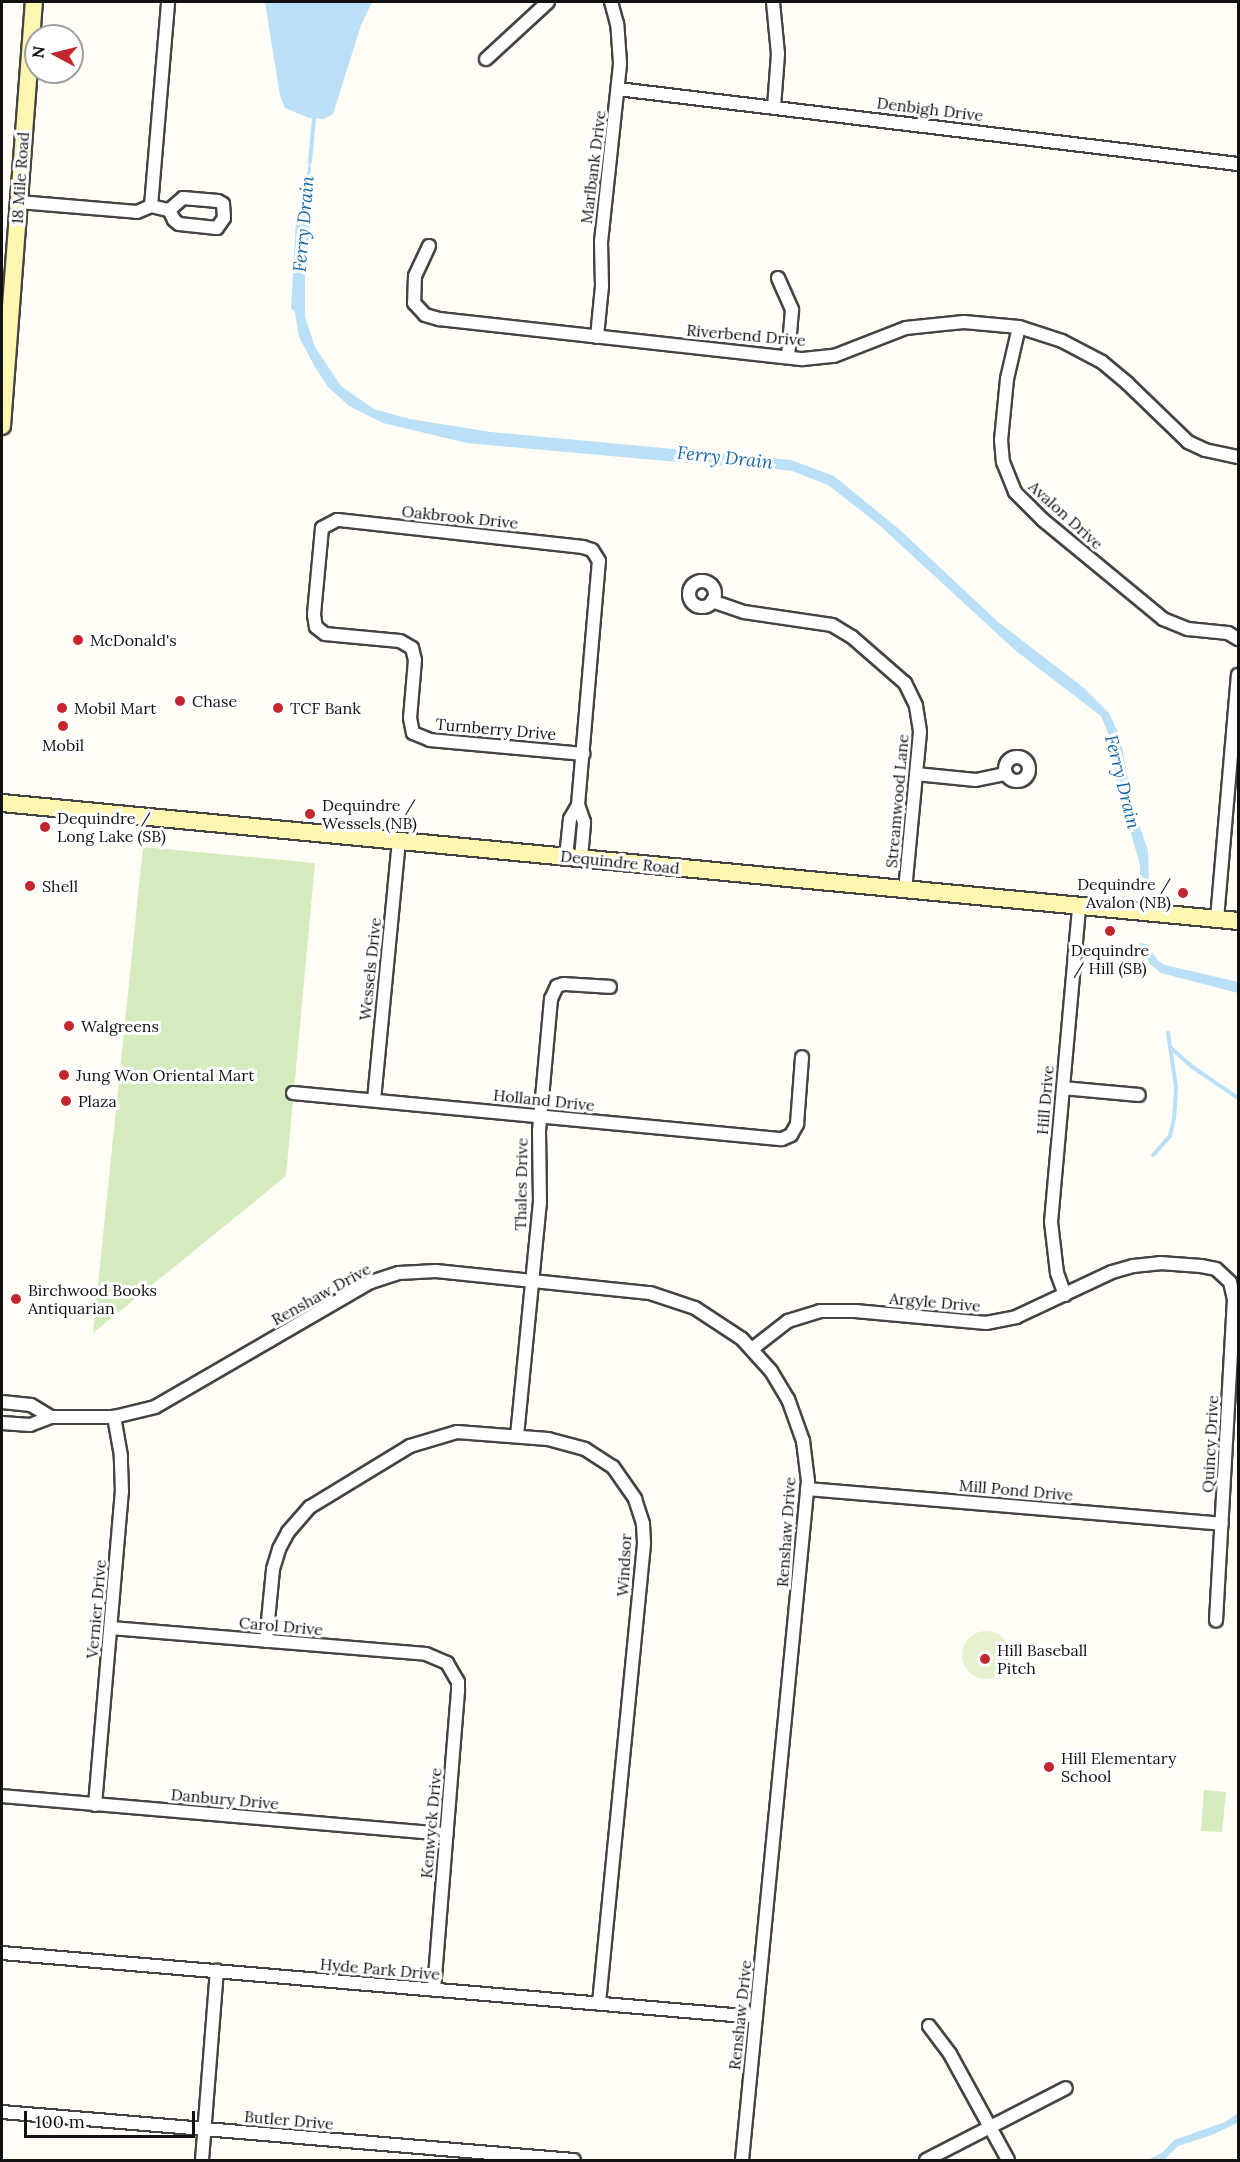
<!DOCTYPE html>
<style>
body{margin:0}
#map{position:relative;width:1240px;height:2162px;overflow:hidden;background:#fffdf5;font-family:Lora,serif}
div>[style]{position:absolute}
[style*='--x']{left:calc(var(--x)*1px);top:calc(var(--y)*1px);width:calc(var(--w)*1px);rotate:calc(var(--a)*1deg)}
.green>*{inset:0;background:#d5ebbd}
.pitch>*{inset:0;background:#e6f2cf}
.round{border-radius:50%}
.water>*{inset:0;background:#b9e0f7}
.stream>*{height:4px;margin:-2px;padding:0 2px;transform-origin:2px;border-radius:2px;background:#b9e0f7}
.roads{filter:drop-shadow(2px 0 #444) drop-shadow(-2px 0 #444) drop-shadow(0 2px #444) drop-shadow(0 -2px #444)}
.street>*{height:12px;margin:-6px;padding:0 6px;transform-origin:6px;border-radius:6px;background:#fff}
.street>.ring{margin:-6px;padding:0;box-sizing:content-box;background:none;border:12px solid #fff;border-radius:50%}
.secondary>*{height:16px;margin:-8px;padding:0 8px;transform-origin:8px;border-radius:8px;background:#fff6b0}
.dots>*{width:16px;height:16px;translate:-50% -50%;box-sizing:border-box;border:3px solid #fff;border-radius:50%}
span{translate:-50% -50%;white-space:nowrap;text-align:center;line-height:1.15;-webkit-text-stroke:6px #fff;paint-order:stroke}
.street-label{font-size:16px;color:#111}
.poi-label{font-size:16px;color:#111}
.left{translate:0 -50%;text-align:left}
.right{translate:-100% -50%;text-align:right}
.water-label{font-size:18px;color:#1768a6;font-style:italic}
.frame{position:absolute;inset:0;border:3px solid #111;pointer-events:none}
.north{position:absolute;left:24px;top:24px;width:60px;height:60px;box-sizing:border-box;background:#fff;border:2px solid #a0a0a0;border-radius:50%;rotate:277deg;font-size:16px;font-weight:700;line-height:24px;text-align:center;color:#111}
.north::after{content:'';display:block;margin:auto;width:21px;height:27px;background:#c4262e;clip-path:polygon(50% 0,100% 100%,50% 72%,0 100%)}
.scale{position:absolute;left:24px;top:2111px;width:171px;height:27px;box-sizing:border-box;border:3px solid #111;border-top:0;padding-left:8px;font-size:18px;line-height:21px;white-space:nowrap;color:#111;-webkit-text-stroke:4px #fff;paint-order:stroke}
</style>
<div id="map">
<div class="green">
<div style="clip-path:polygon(143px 847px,315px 863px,286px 1176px,93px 1333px)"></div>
<div style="clip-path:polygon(1204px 1790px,1226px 1792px,1222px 1832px,1201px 1831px)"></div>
</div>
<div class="pitch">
<div class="round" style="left:962px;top:1631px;width:48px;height:48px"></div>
</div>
<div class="water">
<div style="clip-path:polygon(265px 2px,372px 2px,361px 25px,333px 114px,324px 119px,309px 118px,285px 108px,280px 96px)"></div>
<div style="clip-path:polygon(310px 159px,313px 195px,305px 275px,305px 317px,315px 347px,341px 386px,374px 409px,410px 419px,491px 432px,791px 460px,834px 476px,900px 530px,997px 621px,1084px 688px,1109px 713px,1120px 737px,1133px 807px,1148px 851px,1149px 879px,1140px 877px,1140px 865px,1116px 781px,1111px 740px,1101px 716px,1016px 651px,878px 524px,828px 485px,792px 471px,768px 468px,711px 465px,467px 443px,383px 423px,349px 406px,328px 387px,315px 367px,299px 337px,295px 312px,291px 308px,296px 221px)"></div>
<div style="clip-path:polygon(1139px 943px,1147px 944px,1158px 961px,1165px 965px,1238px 982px,1238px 993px,1161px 973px,1150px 964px)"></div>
<div style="clip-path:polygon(1238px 2113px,1237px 2123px,1212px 2135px,1178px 2146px,1164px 2160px,1148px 2160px,1163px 2152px,1174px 2140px,1225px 2122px)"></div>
</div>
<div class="stream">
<div style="--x:310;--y:162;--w:44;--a:-84.8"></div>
<div style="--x:1170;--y:1047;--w:28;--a:42"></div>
<div style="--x:1191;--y:1066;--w:57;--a:34.2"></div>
<div style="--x:1153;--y:1155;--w:25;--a:-48"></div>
<div style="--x:1170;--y:1136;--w:17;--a:-77"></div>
<div style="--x:1174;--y:1119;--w:32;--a:-86"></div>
<div style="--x:1176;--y:1087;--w:55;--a:-98.4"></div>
</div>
<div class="roads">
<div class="street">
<div style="--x:773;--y:2;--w:52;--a:84.5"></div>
<div style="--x:778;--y:54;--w:53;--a:94.3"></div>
<div style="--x:486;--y:59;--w:84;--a:-42.6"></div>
<div style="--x:618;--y:89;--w:625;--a:6.9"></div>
<div style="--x:19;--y:202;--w:118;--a:4.8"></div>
<div style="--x:137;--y:212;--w:15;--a:-23"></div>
<div style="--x:151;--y:206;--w:205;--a:-85.2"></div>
<div style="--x:151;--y:206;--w:18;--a:13"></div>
<div style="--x:169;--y:210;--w:11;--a:63"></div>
<div style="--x:174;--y:220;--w:6;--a:39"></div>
<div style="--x:179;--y:224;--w:38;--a:6"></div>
<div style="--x:217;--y:228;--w:12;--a:-55"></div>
<div style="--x:224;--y:218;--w:14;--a:-94"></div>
<div style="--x:223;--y:204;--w:6;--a:-149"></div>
<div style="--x:218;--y:201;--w:35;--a:-175"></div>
<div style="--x:183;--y:198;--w:18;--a:139"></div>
<div style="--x:429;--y:246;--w:33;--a:115"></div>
<div style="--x:415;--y:276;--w:27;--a:92"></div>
<div style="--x:414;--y:303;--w:16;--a:47"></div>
<div style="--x:425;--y:315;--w:15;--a:16"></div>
<div style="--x:439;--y:319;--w:366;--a:6.3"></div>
<div style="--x:803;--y:359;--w:31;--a:-6"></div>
<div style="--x:834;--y:356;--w:77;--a:-21.3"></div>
<div style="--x:906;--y:328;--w:58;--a:-5.9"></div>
<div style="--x:964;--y:322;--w:55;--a:5.2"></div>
<div style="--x:1019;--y:327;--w:45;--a:18"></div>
<div style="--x:1062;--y:341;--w:45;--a:27.7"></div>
<div style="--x:1102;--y:362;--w:33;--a:40"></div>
<div style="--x:1127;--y:383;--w:85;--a:44"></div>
<div style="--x:1188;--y:442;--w:19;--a:25"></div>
<div style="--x:1205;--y:450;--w:34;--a:12"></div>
<div style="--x:778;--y:278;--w:35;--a:66"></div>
<div style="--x:792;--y:310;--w:47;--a:94.9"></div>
<div style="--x:1019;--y:327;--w:53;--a:103"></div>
<div style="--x:1007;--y:379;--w:61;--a:95.6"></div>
<div style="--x:1001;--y:440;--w:22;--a:85"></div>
<div style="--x:1003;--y:462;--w:32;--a:68"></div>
<div style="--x:1015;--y:492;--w:40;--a:45"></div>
<div style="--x:1043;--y:520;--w:156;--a:39.5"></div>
<div style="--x:1163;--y:619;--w:27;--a:22"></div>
<div style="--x:1188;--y:629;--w:40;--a:5.7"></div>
<div style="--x:1228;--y:633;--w:12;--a:31"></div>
<div style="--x:597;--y:337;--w:51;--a:-84.4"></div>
<div style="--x:602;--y:286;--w:44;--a:-91.3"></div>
<div style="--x:601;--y:242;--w:180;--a:-83.9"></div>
<div style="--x:620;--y:63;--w:39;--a:-94"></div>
<div style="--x:617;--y:24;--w:23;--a:-105"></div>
<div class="ring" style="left:689px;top:581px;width:14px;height:14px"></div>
<div style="--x:712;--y:601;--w:34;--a:19"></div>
<div style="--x:744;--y:612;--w:89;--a:8.4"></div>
<div style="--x:832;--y:625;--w:23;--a:31"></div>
<div style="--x:852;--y:637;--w:70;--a:41"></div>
<div style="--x:905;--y:683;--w:25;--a:64"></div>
<div style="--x:916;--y:706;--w:26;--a:81"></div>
<div style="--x:920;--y:732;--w:159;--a:95.4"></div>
<div class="ring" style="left:1005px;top:757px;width:12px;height:12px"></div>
<div style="--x:916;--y:774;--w:60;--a:5.7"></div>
<div style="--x:976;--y:780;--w:30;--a:-12"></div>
<div style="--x:566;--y:857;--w:38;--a:-84"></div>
<div style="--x:570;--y:819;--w:16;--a:-60"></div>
<div style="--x:581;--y:858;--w:36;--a:-85"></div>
<div style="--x:584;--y:822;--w:18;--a:-109"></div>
<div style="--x:578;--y:805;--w:245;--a:-85.1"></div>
<div style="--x:599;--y:561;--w:13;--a:-122"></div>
<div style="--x:592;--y:550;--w:9;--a:-162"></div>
<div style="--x:583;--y:547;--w:247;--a:-173.7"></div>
<div style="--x:337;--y:520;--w:17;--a:152"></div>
<div style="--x:322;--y:528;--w:87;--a:95.3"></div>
<div style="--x:314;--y:615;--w:12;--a:81"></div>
<div style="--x:316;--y:627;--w:11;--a:38"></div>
<div style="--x:325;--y:634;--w:75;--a:5.3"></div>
<div style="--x:400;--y:641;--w:14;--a:30"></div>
<div style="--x:412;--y:648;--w:12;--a:76"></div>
<div style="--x:415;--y:660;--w:58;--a:94.9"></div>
<div style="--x:410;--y:718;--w:15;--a:79"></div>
<div style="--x:413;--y:733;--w:18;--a:22"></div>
<div style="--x:430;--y:740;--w:154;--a:5.2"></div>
<div style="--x:1217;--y:919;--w:245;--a:-85.1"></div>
<div style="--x:1063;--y:1088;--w:76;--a:5.3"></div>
<div style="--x:293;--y:1093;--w:491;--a:5.4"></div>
<div style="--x:782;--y:1139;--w:10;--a:-24"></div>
<div style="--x:791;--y:1135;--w:13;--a:-61"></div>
<div style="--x:797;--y:1124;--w:67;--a:-85.7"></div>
<div style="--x:374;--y:1100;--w:260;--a:-84.5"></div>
<div style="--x:1065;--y:1295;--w:23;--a:-110"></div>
<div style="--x:1057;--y:1273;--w:51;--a:-96.7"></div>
<div style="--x:1051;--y:1222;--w:317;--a:-84.9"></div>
<div style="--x:752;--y:1349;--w:46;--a:-37.9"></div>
<div style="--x:788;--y:1321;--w:34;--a:-17"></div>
<div style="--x:820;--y:1311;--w:35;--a:0"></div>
<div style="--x:855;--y:1311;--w:132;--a:5.2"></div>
<div style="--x:986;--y:1323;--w:31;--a:-11"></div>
<div style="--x:1016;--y:1317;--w:106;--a:-25.1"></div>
<div style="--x:1112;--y:1272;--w:22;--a:-16"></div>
<div style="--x:1133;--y:1266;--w:27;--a:-6"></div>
<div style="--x:1160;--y:1263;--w:41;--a:4.2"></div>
<div style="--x:1201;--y:1266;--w:15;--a:11"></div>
<div style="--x:1216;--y:1269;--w:19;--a:43"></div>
<div style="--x:1230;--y:1282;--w:17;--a:77"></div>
<div style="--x:1234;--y:1299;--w:322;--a:93.2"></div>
<div style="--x:2;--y:1402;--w:29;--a:6"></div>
<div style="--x:31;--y:1405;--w:23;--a:31"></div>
<div style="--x:2;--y:1423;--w:28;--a:4"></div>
<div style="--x:30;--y:1425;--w:22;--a:-21"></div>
<div style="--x:51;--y:1417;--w:63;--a:0"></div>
<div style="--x:114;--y:1417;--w:42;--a:-13.7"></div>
<div style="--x:155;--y:1407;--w:250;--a:-30.1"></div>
<div style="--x:371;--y:1282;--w:29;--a:-18"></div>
<div style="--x:399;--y:1273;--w:37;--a:-3"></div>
<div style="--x:436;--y:1271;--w:215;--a:5.9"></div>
<div style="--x:650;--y:1293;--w:47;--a:18.4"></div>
<div style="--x:695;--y:1308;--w:56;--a:33.4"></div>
<div style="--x:742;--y:1339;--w:43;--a:47.8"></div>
<div style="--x:771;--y:1371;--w:33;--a:59"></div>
<div style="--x:788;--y:1399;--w:45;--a:70.3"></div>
<div style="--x:803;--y:1441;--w:40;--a:82.9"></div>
<div style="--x:808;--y:1481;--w:682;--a:95.55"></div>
<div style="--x:517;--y:1436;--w:234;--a:-84.4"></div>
<div style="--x:540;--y:1203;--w:72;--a:-90.8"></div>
<div style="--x:539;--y:1131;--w:133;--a:-84.8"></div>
<div style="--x:551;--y:999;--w:14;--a:-65"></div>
<div style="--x:557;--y:986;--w:7;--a:-16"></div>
<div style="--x:564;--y:984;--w:46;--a:3.7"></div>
<div style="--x:807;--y:1489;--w:416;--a:4.8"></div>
<div style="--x:111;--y:1628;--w:316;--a:4.7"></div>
<div style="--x:426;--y:1654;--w:23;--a:23"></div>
<div style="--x:447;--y:1663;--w:22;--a:60"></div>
<div style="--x:458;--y:1682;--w:9;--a:90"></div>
<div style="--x:458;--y:1691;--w:300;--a:94.6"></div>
<div style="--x:266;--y:1641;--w:72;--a:-84.4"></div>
<div style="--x:273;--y:1569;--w:21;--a:-73"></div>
<div style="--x:279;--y:1549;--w:19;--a:-62"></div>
<div style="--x:288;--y:1532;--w:33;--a:-49"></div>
<div style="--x:310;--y:1507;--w:117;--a:-31.4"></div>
<div style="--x:410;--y:1446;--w:49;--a:-16.6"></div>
<div style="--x:457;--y:1432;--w:91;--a:4.4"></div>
<div style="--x:548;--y:1439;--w:38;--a:15"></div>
<div style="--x:585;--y:1449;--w:33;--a:33"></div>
<div style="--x:613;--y:1467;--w:39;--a:55"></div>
<div style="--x:635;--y:1499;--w:26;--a:72"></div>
<div style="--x:643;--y:1524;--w:20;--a:87"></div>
<div style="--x:644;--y:1544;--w:461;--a:95.6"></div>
<div style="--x:2;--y:1796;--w:446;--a:4.9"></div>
<div style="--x:95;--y:1805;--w:314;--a:-85.1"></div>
<div style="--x:122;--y:1492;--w:36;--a:-92"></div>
<div style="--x:121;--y:1456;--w:40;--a:-100"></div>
<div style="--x:2;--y:1953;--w:757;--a:4.85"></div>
<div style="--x:929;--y:2026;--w:35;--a:53"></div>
<div style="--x:950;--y:2054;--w:121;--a:61.3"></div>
<div style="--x:2;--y:2112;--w:574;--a:4.8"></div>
<div style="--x:202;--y:2160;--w:190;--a:-85.5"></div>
<div style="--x:926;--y:2160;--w:157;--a:-27.2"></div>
</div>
<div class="secondary">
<div style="--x:2;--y:426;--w:425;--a:-85.7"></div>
<div style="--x:2;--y:803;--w:1242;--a:5.45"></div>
</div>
</div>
<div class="dots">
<div style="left:78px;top:640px;background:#c4262e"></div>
<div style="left:180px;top:701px;background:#c4262e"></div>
<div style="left:62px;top:708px;background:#c4262e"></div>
<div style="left:278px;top:708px;background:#c4262e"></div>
<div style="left:63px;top:726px;background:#c4262e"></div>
<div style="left:310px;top:814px;background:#c4262e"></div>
<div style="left:45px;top:827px;background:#c4262e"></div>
<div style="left:30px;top:886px;background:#c4262e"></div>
<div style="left:1183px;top:893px;background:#c4262e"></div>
<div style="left:1110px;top:931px;background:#c4262e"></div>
<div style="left:69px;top:1026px;background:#c4262e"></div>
<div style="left:64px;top:1075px;background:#c4262e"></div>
<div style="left:66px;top:1101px;background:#c4262e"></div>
<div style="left:16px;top:1299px;background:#c4262e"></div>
<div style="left:985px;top:1659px;background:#c4262e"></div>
<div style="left:1049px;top:1767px;background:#c4262e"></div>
</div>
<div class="street-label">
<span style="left:930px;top:109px;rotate:7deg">Denbigh Drive</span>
<span style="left:593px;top:167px;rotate:-83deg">Marlbank Drive</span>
<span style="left:20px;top:178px;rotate:-86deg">18 Mile Road</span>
<span style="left:746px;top:335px;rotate:5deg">Riverbend Drive</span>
<span style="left:1066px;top:515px;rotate:42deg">Avalon Drive</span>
<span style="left:460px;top:517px;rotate:6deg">Oakbrook Drive</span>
<span style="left:496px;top:729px;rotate:5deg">Turnberry Drive</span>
<span style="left:897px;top:801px;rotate:-85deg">Streamwood Lane</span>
<span style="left:620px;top:862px;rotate:6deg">Dequindre Road</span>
<span style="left:370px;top:969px;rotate:-84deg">Wessels Drive</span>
<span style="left:544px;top:1100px;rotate:6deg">Holland Drive</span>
<span style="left:1045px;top:1100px;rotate:-85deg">Hill Drive</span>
<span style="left:521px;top:1184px;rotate:-89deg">Thales Drive</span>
<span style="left:321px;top:1294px;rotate:-29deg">Renshaw Drive</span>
<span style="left:935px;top:1302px;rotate:5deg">Argyle Drive</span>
<span style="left:1210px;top:1444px;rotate:-87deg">Quincy Drive</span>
<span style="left:1016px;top:1490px;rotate:5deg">Mill Pond Drive</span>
<span style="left:786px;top:1532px;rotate:-86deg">Renshaw Drive</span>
<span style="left:624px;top:1565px;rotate:-87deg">Windsor</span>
<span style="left:96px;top:1609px;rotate:-85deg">Vernier Drive</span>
<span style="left:281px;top:1626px;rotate:5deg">Carol Drive</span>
<span style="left:225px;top:1799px;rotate:5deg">Danbury Drive</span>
<span style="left:431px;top:1823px;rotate:-85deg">Kenwyck Drive</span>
<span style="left:380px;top:1969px;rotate:5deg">Hyde Park Drive</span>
<span style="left:740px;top:2015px;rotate:-84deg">Renshaw Drive</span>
<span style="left:289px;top:2120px;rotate:5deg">Butler Drive</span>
</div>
<div class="poi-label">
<span class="left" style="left:90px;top:640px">McDonald's</span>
<span class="left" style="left:192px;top:701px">Chase</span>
<span class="left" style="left:74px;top:708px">Mobil Mart</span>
<span class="left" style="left:290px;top:708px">TCF Bank</span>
<span style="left:63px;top:745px">Mobil</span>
<span class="left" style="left:322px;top:814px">Dequindre /<br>Wessels (NB)</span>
<span class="left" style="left:57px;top:827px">Dequindre /<br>Long Lake (SB)</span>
<span class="right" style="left:1171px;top:893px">Dequindre /<br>Avalon (NB)</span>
<span class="left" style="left:42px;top:886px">Shell</span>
<span style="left:1110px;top:959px">Dequindre<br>/ Hill (SB)</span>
<span class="left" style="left:81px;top:1026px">Walgreens</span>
<span class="left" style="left:76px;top:1075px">Jung Won Oriental Mart</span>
<span class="left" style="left:78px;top:1101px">Plaza</span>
<span class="left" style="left:28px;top:1299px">Birchwood Books<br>Antiquarian</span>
<span class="left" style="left:997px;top:1659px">Hill Baseball<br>Pitch</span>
<span class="left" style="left:1061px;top:1767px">Hill Elementary<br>School</span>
</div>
<div class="water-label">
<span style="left:304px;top:224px;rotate:-85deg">Ferry Drain</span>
<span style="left:725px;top:458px;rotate:6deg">Ferry Drain</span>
<span style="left:1122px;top:782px;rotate:76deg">Ferry Drain</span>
</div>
<div class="frame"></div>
<div class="north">N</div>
<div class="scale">100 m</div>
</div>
